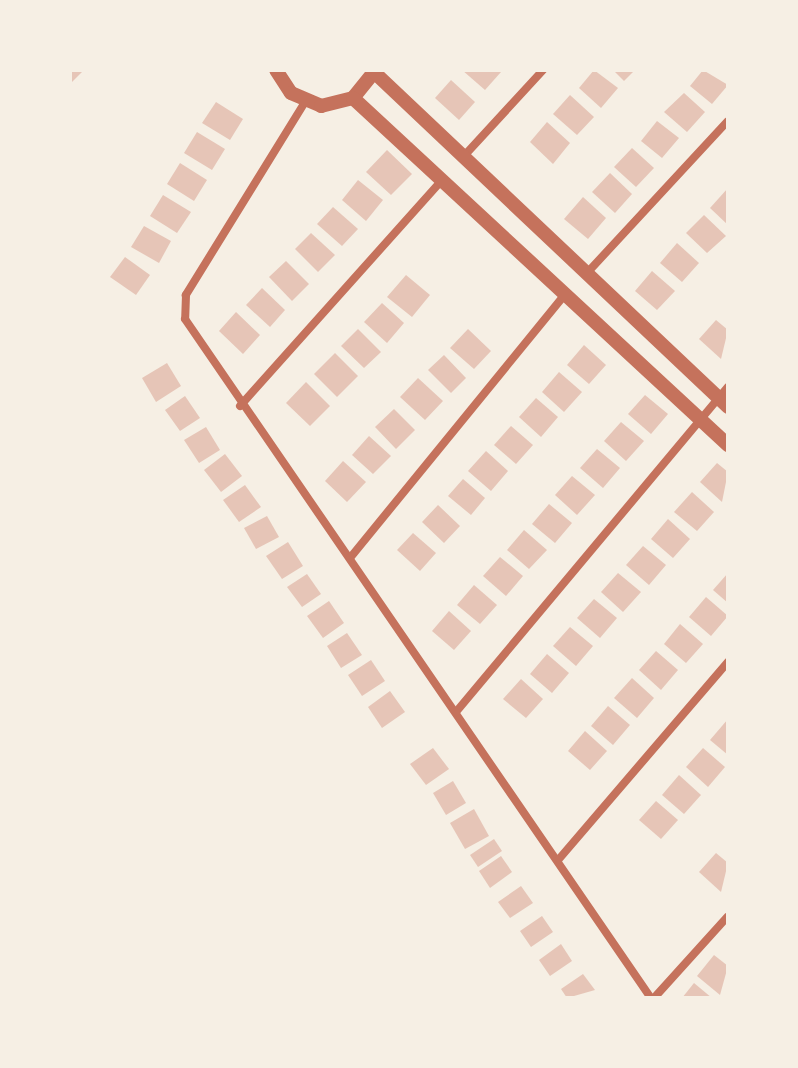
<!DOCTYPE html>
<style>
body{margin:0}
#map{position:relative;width:798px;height:1068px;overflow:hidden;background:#f6efe4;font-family:Signika,sans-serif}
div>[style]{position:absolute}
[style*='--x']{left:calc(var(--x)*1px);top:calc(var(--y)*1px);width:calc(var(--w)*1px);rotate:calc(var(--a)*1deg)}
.building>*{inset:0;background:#e6c5b7}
.minor>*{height:8px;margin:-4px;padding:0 4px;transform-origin:4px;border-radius:4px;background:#c5725c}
.tertiary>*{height:14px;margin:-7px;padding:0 7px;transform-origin:7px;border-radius:7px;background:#c5725c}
span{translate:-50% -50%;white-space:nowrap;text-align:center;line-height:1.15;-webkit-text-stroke:6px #f6efe4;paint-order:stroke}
.frame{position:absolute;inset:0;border:72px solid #f6efe4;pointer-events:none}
</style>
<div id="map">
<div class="building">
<div style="clip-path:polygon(70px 70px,84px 70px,70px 84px)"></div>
<div style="clip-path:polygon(462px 70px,499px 70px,501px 72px,485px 90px)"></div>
<div style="clip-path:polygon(594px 70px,618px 88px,601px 108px,579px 88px)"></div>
<div style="clip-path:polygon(613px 70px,635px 70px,624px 81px)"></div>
<div style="clip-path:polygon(703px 70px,728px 85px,712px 104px,690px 86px)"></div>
<div style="clip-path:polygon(451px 80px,475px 102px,459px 120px,435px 98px)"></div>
<div style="clip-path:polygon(684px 93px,705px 112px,687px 132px,664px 112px)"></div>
<div style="clip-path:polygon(570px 95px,594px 117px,577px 135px,553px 114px)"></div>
<div style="clip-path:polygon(216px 102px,243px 119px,230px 140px,202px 123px)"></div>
<div style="clip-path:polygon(657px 121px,679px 138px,662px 158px,641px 141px)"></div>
<div style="clip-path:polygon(547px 122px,570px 143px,553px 164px,530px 142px)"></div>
<div style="clip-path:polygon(197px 132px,225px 149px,212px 170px,184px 153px)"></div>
<div style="clip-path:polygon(632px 148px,654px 168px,636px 187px,614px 167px)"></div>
<div style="clip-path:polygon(387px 150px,412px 174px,391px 195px,366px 172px)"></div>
<div style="clip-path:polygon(180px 163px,207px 180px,194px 201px,167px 184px)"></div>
<div style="clip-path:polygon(610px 173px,632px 194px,615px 213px,592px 192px)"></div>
<div style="clip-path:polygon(358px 180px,383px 200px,366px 221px,342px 200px)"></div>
<div style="clip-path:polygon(728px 188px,728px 225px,710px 208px)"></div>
<div style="clip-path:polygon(163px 195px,191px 212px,177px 233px,150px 216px)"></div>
<div style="clip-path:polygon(583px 197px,606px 218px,588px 239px,564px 219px)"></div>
<div style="clip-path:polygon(333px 207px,358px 229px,342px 246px,317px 224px)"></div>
<div style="clip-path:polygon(704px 215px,726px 236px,707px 253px,686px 233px)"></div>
<div style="clip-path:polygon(144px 226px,171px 241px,159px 263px,131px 247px)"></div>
<div style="clip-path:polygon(311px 233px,335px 255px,318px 272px,295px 249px)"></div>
<div style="clip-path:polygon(677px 243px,699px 263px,682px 282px,660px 263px)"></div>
<div style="clip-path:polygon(125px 257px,150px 275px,136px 295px,110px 277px)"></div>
<div style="clip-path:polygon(286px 261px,309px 284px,292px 301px,269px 277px)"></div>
<div style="clip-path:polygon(652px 271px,675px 291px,657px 310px,635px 291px)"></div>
<div style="clip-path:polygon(406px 275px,430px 295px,412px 317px,387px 297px)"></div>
<div style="clip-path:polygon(262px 288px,285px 310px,270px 327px,246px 305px)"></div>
<div style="clip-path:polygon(382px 303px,404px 323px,387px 343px,364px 322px)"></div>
<div style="clip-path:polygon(236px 312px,260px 335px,243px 354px,219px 331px)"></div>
<div style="clip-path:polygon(716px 320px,728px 330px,721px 359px,699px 339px)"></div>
<div style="clip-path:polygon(358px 329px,381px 352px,364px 368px,341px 346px)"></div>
<div style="clip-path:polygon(468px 329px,491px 351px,474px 369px,450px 348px)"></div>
<div style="clip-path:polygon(584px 345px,606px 365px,589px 384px,567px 365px)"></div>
<div style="clip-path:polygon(335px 353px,358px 376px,337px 397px,314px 374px)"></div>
<div style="clip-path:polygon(444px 355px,466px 378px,451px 393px,428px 370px)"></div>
<div style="clip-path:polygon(167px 363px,181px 386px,156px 402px,142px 378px)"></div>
<div style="clip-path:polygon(559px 372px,582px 392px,564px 412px,542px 392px)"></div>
<div style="clip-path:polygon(418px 378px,443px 401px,425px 420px,400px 397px)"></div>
<div style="clip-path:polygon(306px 382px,330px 406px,310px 426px,286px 403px)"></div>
<div style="clip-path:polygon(645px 395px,668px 414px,651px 434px,628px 414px)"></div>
<div style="clip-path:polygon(185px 396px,200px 418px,180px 431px,165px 410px)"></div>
<div style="clip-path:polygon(536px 398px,558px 417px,541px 437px,519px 417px)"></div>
<div style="clip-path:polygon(394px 409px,415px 430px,396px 449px,375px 427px)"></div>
<div style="clip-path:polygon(621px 422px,644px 441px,626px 461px,604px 441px)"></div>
<div style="clip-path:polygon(511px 426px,533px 445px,516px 464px,494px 445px)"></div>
<div style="clip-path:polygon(206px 427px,220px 450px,199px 463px,184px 440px)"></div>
<div style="clip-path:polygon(369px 436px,391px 456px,373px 474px,352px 455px)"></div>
<div style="clip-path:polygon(597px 449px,620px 468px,603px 488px,580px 468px)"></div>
<div style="clip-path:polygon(486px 451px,508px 471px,491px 491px,468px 471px)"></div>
<div style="clip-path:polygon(225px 454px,242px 476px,221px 492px,204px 470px)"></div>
<div style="clip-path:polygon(343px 461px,366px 482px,347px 502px,325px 481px)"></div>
<div style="clip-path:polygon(717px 463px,728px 472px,722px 502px,700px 482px)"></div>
<div style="clip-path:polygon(572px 476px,595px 495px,577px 515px,555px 495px)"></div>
<div style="clip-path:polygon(463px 479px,485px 498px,471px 515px,448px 496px)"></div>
<div style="clip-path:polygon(245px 485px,261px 507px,239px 522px,223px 500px)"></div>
<div style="clip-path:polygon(692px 492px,714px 512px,697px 531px,674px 512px)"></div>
<div style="clip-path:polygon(549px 504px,572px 523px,555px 543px,532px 524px)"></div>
<div style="clip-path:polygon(438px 505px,460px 526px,444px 543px,422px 522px)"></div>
<div style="clip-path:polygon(267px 516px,279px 537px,256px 549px,244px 528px)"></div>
<div style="clip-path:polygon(668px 519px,690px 539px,673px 558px,651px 539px)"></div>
<div style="clip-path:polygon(524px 530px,547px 550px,529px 569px,507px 550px)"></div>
<div style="clip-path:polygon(413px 533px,436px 553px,420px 571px,397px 550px)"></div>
<div style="clip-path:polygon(288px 542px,303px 566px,282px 579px,266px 556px)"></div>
<div style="clip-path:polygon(643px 546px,666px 565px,649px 585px,626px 565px)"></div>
<div style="clip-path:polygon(500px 557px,523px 576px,506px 596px,483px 576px)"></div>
<div style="clip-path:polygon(618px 573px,641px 592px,623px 612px,601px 592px)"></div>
<div style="clip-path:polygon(728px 573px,728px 603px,713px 590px)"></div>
<div style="clip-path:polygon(307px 574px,321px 594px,302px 607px,287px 587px)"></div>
<div style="clip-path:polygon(474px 585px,497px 605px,480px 624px,457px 605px)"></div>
<div style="clip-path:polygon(706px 597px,728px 616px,711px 636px,689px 617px)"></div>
<div style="clip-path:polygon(594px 599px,617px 618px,600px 638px,577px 618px)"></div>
<div style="clip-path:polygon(329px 601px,344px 623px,323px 638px,307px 616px)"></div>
<div style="clip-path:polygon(449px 611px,471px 631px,454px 650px,432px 631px)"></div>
<div style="clip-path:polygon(680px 624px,703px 644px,686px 663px,664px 644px)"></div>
<div style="clip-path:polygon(570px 627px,593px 646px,576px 666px,553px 646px)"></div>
<div style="clip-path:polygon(347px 633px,362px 655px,341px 668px,327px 646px)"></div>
<div style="clip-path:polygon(656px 651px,678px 670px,661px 690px,639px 670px)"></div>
<div style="clip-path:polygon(547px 654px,569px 673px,552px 693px,530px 674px)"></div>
<div style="clip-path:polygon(371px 660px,385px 681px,362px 696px,348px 675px)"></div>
<div style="clip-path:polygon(632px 678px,654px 698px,637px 718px,614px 698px)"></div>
<div style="clip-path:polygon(521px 679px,543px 699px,526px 718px,503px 699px)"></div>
<div style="clip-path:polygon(390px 691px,405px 712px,382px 728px,368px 707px)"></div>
<div style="clip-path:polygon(608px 706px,630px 725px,613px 745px,591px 726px)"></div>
<div style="clip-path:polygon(728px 719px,728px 755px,710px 740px)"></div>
<div style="clip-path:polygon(585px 731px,607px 751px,590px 770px,568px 751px)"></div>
<div style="clip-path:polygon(433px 748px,449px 769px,426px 785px,410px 764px)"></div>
<div style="clip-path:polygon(703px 748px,725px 767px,708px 787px,686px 767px)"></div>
<div style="clip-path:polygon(679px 775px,701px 795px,684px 814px,662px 795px)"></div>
<div style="clip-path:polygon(453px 781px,466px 803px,446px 815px,433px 793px)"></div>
<div style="clip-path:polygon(656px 801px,678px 820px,661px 839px,639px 820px)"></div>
<div style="clip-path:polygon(474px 809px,489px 836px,465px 849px,450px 823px)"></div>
<div style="clip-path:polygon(494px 839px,502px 851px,478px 867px,470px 855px)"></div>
<div style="clip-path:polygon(716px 853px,728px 863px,721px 892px,699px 872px)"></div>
<div style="clip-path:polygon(501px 856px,512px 872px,490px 888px,479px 871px)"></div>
<div style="clip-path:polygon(521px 886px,533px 903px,510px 918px,498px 902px)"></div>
<div style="clip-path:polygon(542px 916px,553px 932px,531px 947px,520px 931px)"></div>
<div style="clip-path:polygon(561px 944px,572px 961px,550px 976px,539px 960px)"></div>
<div style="clip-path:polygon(714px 955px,728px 966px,720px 995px,697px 976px)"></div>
<div style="clip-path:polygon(583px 974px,595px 990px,567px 998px,561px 989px)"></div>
<div style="clip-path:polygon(694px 983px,712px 998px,682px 998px)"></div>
</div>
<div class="minor">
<div style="--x:305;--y:102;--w:227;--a:121.7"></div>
<div style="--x:186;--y:295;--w:24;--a:92"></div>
<div style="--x:185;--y:319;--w:824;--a:55.54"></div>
<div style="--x:464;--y:156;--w:117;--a:-47.4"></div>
<div style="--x:587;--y:273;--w:207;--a:-47.2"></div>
<div style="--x:240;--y:406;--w:300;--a:-48.2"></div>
<div style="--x:350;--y:558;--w:335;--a:-50.8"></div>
<div style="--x:456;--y:712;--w:424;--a:-50.1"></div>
<div style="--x:559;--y:859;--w:260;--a:-49.4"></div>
<div style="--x:654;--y:998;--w:110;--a:-47.9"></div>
</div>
<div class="tertiary">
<div style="--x:276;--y:70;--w:27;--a:57"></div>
<div style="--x:291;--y:93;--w:33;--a:23"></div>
<div style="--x:321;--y:106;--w:33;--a:-14"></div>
<div style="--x:353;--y:98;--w:36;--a:-51"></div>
<div style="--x:375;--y:73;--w:486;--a:43.4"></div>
<div style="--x:353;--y:98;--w:511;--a:42.78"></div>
</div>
<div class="frame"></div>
</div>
